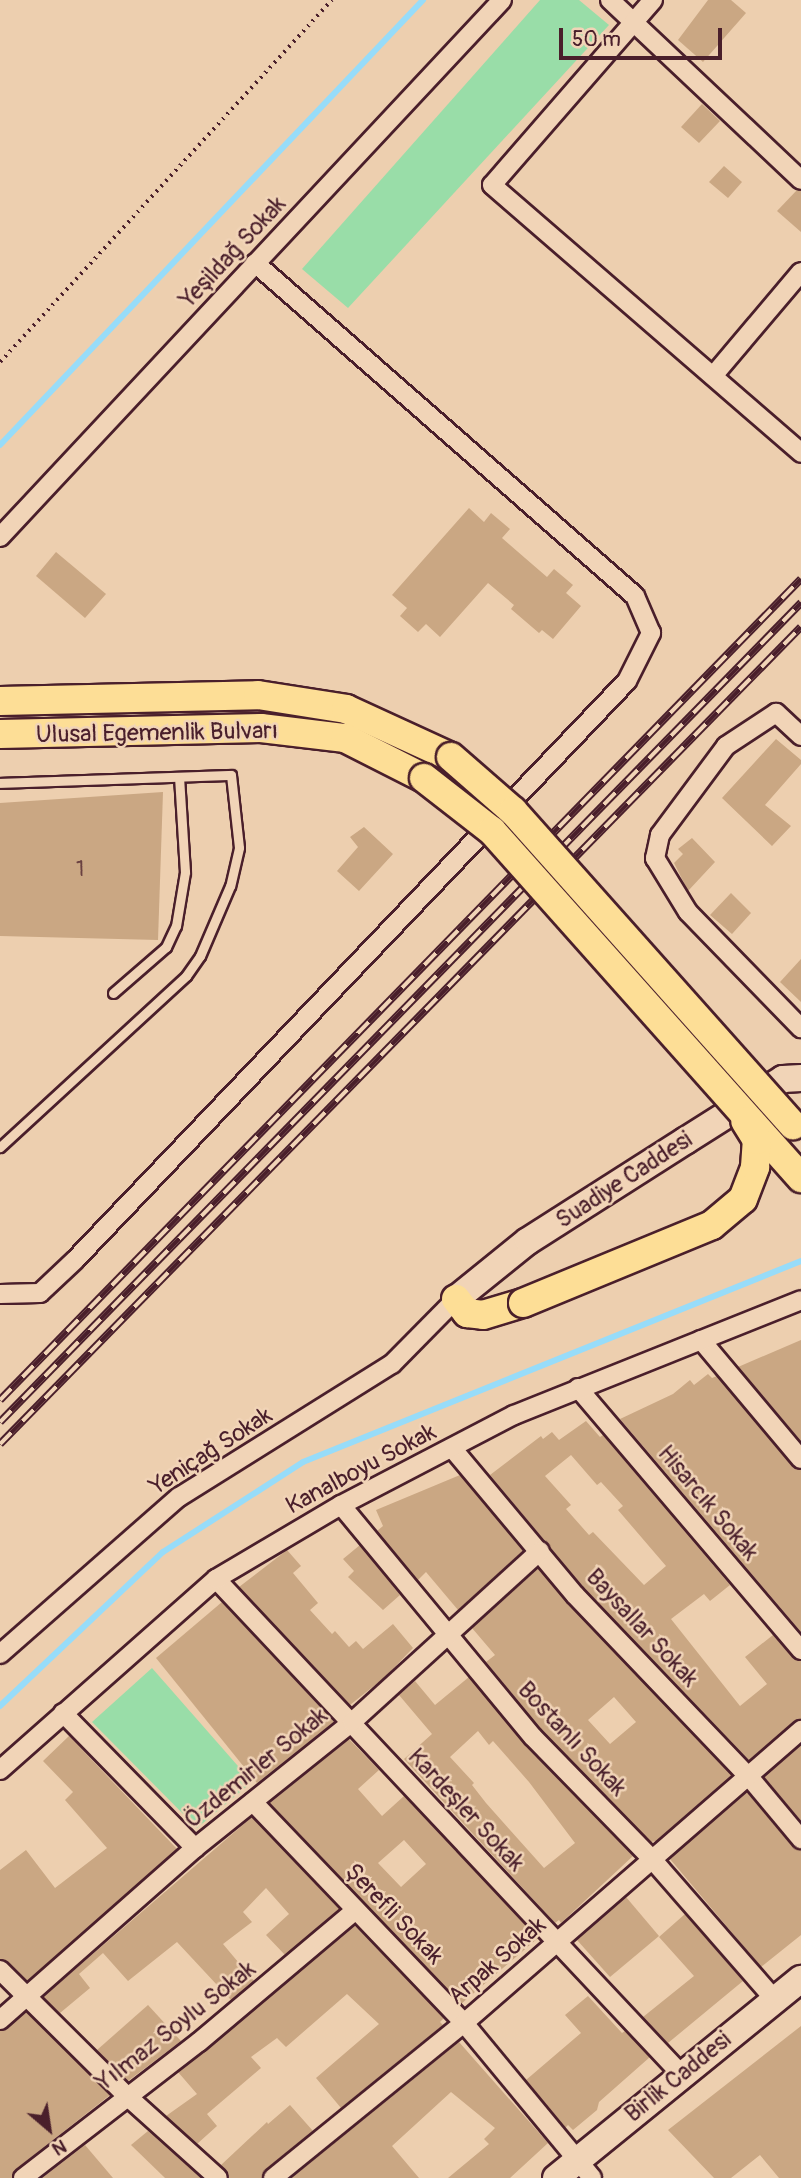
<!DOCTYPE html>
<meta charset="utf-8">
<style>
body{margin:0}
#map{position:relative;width:801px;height:2178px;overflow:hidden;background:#edcfaf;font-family:Pangolin,sans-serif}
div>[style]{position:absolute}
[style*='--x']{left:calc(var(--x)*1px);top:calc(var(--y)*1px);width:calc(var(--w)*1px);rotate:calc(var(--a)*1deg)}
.green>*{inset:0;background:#99dda8}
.stream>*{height:6px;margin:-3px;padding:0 3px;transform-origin:3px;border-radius:3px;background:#97dcf9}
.building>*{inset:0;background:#caa783}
.path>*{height:3.5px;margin-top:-1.75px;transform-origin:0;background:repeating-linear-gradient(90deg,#4a1f2b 0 2px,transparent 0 7px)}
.roads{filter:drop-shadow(2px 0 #4a1f2b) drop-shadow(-2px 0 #4a1f2b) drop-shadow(0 2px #4a1f2b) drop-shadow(0 -2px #4a1f2b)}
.lane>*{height:9px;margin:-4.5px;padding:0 4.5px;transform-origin:4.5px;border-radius:4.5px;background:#f1d4b7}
.street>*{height:18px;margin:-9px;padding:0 9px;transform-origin:9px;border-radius:9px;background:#f1d4b7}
.secondary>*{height:26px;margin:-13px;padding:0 13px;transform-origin:13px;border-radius:13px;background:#f1d4b7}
.primary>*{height:28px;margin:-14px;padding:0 14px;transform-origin:14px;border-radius:14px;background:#fdde96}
.rail>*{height:8px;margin-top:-4px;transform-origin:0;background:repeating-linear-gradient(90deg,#f1d4b7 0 16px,#4a1f2b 0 32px);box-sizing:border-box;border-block:2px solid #4a1f2b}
.bridges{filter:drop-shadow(2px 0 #4a1f2b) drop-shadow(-2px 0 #4a1f2b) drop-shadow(0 2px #4a1f2b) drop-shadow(0 -2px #4a1f2b)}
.primary-bridge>*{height:28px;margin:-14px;padding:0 14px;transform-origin:14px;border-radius:14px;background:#fdde96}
span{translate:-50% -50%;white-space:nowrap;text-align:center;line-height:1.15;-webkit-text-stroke:5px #f1d4b7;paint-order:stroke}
.number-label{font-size:21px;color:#6a4141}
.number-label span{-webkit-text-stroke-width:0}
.street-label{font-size:24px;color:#4a1f2b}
.north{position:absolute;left:14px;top:2094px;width:70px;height:70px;-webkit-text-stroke:5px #f1d4b7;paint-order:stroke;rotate:151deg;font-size:19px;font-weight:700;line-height:28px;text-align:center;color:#4a1f2b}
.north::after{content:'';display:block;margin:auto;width:24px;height:32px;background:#4a1f2b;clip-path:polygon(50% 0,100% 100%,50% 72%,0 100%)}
.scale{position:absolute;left:559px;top:28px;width:163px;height:32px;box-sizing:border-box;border:4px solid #4a1f2b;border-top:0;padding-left:9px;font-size:21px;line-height:24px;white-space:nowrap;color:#4a1f2b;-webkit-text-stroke:5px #f1d4b7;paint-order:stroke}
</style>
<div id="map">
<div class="green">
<div style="clip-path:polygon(540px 0,579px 0,609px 25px,348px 308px,302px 269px)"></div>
<div style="clip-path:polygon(152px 1668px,252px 1782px,197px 1828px,92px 1722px)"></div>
</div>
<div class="stream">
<div style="--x:0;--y:445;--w:614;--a:-46.45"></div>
<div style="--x:0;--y:1706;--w:224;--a:-43.4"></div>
<div style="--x:163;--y:1552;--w:166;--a:-32.7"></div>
<div style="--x:303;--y:1462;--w:537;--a:-21.98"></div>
</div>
<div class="building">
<div style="clip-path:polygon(708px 0,731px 0,746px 13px,703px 62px,678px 40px)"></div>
<div style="clip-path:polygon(702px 104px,720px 121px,699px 143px,681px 127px)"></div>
<div style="clip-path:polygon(724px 166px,742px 182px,728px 198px,709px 182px)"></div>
<div style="clip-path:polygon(797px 190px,801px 191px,801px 232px,777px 211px)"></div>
<div style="clip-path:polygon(469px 508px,484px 522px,491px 513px,510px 529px,502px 538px,525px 558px,547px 577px,554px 569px,573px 585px,566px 593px,581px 606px,553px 639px,542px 630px,539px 633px,511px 609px,514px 605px,488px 583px,440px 637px,426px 624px,418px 632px,400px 616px,407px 608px,392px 595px)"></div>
<div style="clip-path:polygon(56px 552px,106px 594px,85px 618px,36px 576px)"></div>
<div style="clip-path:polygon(776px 739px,801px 760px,801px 764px,765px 805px,791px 826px,772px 846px,722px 798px)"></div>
<div style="clip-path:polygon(163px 792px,158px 940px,0 936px,0 803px)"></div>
<div style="clip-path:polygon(364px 827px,393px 854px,359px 891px,337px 871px,358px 847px,350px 837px)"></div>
<div style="clip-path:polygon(692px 838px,715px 862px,688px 891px,674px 863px,683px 854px,678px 849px)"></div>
<div style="clip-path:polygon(731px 893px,751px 913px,732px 934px,710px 915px)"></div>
<div style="clip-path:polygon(801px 959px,801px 1002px,780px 982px)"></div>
<div style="clip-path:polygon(801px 1340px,801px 1441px,738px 1367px)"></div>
<div style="clip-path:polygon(708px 1374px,712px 1378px,717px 1376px,792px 1466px,801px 1470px,801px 1632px,620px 1419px,673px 1394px,690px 1380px,694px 1385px)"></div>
<div style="clip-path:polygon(evenodd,586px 1421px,600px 1437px,603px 1435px,730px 1585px,710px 1601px,704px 1594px,671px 1619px,740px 1706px,767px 1684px,745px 1657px,773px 1635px,792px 1657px,801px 1661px,801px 1719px,794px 1721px,749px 1760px,583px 1587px,490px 1475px,541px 1436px,543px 1439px,552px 1432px,559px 1440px,586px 1421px,571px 1455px,597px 1485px,601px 1482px,623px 1506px,618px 1510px,666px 1566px,644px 1585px,593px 1532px,589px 1535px,566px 1509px,571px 1505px,545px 1476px,571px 1455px)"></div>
<div style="clip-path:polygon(460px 1475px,523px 1551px,458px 1610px,426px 1572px,418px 1580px,377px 1531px,383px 1526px,376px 1510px)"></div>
<div style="clip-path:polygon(360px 1545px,400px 1595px,383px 1610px,348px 1577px,354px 1571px,343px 1559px)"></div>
<div style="clip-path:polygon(287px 1550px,301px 1566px,293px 1573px,318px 1603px,310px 1610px,332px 1634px,335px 1631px,349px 1647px,356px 1641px,363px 1649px,393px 1624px,413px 1648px,385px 1677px,350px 1705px,239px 1587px)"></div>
<div style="clip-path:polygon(evenodd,538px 1568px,567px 1603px,732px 1775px,656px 1841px,651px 1842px,541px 1729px,486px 1662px,495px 1655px,472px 1628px,538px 1568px,614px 1697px,636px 1722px,610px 1744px,588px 1720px,614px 1697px)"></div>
<div style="clip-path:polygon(222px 1602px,334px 1722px,257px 1783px,156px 1658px)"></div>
<div style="clip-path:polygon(evenodd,469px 1677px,525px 1745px,633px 1856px,561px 1923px,559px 1920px,555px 1923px,404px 1759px,432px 1734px,399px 1695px,415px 1681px,435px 1705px,469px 1677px,478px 1731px,489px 1745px,493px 1741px,529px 1782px,575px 1843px,544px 1868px,486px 1803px,472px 1785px,474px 1783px,450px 1757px,478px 1731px)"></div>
<div style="clip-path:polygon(69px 1736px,177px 1849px,27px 1981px,8px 1962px,0 1959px,0 1870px,26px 1850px,55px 1888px,107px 1848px,65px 1800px,73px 1792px,43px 1761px)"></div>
<div style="clip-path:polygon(evenodd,349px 1739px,379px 1770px,358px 1789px,382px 1816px,404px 1796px,538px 1938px,461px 2004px,270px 1803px,349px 1739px,404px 1840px,426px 1864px,401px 1887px,378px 1863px,404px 1840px)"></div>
<div style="clip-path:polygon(801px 1745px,801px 1821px,764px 1777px)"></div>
<div style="clip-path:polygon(747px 1792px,792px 1846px,801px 1850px,801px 1935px,761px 1967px,670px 1859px)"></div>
<div style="clip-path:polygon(252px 1817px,339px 1909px,285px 1955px,266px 1935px,289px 1914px,266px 1888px,243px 1912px,252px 1922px,223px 1944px,254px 1981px,231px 2000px,177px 1942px,128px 1981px,103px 1953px,79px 1974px,90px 1988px,60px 2013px,43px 1997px)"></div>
<div style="clip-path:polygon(626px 1897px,659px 1936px,610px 1977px,577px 1940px)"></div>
<div style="clip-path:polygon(685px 1914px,743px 1981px,668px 2043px,643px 2017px,694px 1976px,659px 1937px)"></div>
<div style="clip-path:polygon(355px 1926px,444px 2018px,440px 2022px,443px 2025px,341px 2108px,316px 2078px,379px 2024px,347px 1994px,286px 2047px,277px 2038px,251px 2057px,261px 2068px,207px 2114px,217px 2126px,197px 2144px,166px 2116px,197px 2094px,178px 2072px)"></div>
<div style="clip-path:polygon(588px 1996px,622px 2033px,625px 2031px,650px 2057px,599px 2102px,597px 2110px,573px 2130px,568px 2125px,565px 2128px,526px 2080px,581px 2033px,565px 2015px)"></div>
<div style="clip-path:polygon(148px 2005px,181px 2041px,128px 2081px,97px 2050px)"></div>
<div style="clip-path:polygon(26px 2012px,110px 2095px,16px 2169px,12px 2178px,0 2178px,0 2031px)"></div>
<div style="clip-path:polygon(801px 2026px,801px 2178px,779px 2178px,760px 2155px,731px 2178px,714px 2178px,668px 2130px)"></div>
<div style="clip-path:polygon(459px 2042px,548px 2143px,510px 2178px,448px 2178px,489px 2144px,484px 2139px,495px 2128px,451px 2092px,392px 2146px,419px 2178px,291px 2178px)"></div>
<div style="clip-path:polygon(290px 2105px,313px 2131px,266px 2169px,262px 2178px,229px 2178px,221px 2165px,267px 2122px,268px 2124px)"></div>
<div style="clip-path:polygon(148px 2131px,201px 2178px,165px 2178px,131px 2145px)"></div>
<div style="clip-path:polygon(85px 2145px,113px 2178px,42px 2178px)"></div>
</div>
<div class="path">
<div style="--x:0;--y:362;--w:491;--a:-47.5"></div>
</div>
<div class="roads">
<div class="lane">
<div style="--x:0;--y:783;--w:231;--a:-2"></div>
<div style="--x:231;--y:775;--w:73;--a:83.7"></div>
<div style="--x:239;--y:848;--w:39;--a:103"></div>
<div style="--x:230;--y:886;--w:76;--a:113.2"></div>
<div style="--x:200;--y:956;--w:24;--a:125"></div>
<div style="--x:186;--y:976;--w:253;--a:137.4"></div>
<div style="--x:113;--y:993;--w:70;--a:-41"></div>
<div style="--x:166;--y:947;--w:23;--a:-65"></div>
<div style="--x:176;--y:926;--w:55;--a:-80.5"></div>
<div style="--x:185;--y:872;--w:95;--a:-93.6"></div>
</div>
<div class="street">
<div style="--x:610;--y:0;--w:262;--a:43.3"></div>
<div style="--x:653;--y:0;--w:245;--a:131"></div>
<div style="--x:492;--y:185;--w:409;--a:40.9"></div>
<div style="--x:713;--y:376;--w:136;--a:-49.8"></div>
<div style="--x:0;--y:537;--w:735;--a:-46.93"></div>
<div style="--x:801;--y:736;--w:34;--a:-137"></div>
<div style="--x:776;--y:713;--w:60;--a:146.6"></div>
<div style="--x:726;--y:746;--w:111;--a:126.6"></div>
<div style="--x:660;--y:835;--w:24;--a:102"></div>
<div style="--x:655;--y:858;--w:63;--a:58.6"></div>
<div style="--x:688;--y:912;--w:162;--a:45.8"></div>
<div style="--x:0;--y:1294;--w:40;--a:-1.4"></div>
<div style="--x:40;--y:1293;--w:48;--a:-43.3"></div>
<div style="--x:75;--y:1260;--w:800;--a:-46.37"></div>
<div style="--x:627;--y:681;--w:54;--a:-63.4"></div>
<div style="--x:651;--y:633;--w:40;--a:-113.4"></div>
<div style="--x:635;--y:596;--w:505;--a:-138.77"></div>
<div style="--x:701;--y:1340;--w:155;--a:50"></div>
<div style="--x:578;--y:1388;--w:344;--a:49.6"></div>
<div style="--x:452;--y:1448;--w:192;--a:50.1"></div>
<div style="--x:575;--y:1595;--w:253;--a:46.3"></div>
<div style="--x:750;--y:1778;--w:80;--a:50.1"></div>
<div style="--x:341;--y:1505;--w:301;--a:50.4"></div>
<div style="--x:533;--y:1737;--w:170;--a:45.7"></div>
<div style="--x:652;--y:1859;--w:187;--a:48.9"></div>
<div style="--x:216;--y:1579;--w:679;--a:46.79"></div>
<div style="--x:0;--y:1654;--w:238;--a:-41.3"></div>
<div style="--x:179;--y:1497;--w:251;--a:-32"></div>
<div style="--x:392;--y:1364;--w:91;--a:-45.4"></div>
<div style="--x:63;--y:1713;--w:189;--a:45.6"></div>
<div style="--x:0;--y:1770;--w:288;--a:-41.5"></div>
<div style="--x:216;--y:1579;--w:145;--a:-30.6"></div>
<div style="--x:341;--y:1505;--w:195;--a:-27.5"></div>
<div style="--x:514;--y:1415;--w:309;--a:-21.8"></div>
<div style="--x:253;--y:1802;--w:306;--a:46.3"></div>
<div style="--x:464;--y:2023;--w:201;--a:50.4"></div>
<div style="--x:0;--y:1970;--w:179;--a:44.8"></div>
<div style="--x:127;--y:2096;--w:122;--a:42"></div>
<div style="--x:0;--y:2020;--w:260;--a:-41.4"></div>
<div style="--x:195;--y:1848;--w:201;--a:-38.7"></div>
<div style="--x:352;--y:1722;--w:254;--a:-42.3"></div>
<div style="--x:23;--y:2178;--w:222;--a:-37.7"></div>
<div style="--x:199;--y:2042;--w:205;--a:-40.1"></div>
<div style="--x:273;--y:2178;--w:246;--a:-39.1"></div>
<div style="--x:464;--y:2023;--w:447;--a:-41"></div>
</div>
<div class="secondary">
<div style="--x:456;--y:1299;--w:92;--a:-38.9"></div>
<div style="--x:528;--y:1241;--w:186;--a:-32.5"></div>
<div style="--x:685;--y:1141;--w:116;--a:-32.3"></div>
<div style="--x:783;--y:1079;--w:18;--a:-3"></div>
<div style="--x:556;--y:2178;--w:316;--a:-39.1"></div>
</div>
<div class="primary">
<div style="--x:0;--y:701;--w:258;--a:-1.3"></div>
<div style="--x:258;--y:695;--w:89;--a:9"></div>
<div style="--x:346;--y:709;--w:115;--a:24.6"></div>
<div style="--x:0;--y:734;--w:261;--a:-1.3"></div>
<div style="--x:261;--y:728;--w:85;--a:6.8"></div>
<div style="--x:345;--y:738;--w:89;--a:26.9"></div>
<div style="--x:456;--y:1299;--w:18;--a:52"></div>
<div style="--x:467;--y:1313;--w:16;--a:7"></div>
<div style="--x:483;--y:1315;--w:42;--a:-16.7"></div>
</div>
</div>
<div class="rail">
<div style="--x:0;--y:1400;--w:1147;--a:-45.71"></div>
<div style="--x:0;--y:1422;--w:1146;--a:-45.64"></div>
<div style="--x:0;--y:1444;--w:1144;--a:-45.57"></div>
</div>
<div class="bridges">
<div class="primary-bridge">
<div style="--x:451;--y:757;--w:82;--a:41.1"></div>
<div style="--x:513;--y:811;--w:421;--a:48.3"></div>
<div style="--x:424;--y:778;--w:86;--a:37.9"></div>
<div style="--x:492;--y:831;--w:465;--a:48.3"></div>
<div style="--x:523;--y:1303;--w:204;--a:-22.4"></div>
<div style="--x:712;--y:1225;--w:40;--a:-40"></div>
<div style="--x:743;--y:1199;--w:34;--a:-69"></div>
<div style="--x:755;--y:1167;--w:27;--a:-86"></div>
<div style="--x:757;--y:1140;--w:22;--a:-122"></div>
</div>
</div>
<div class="number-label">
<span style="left:80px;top:870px">1</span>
</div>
<div class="street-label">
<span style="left:233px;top:252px;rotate:-47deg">Yeşildağ Sokak</span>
<span style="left:157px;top:733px;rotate:-1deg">Ulusal Egemenlik Bulvarı</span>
<span style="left:624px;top:1180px;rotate:-33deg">Suadiye Caddesi</span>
<span style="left:211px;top:1451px;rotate:-33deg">Yeniçağ Sokak</span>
<span style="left:361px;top:1469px;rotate:-28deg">Kanalboyu Sokak</span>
<span style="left:708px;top:1503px;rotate:50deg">Hisarcık Sokak</span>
<span style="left:642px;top:1628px;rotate:47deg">Baysallar Sokak</span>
<span style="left:572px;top:1739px;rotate:47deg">Bostanlı Sokak</span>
<span style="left:256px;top:1768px;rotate:-39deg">Özdemirler Sokak</span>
<span style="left:466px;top:1810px;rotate:47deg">Kardeşler Sokak</span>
<span style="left:394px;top:1914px;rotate:46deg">Şerefli Sokak</span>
<span style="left:497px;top:1961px;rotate:-41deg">Arpak Sokak</span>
<span style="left:176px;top:2026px;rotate:-38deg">Yılmaz Soylu Sokak</span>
<span style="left:678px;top:2077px;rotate:-39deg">Birlik Caddesi</span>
</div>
<div class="north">N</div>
<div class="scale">50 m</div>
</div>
